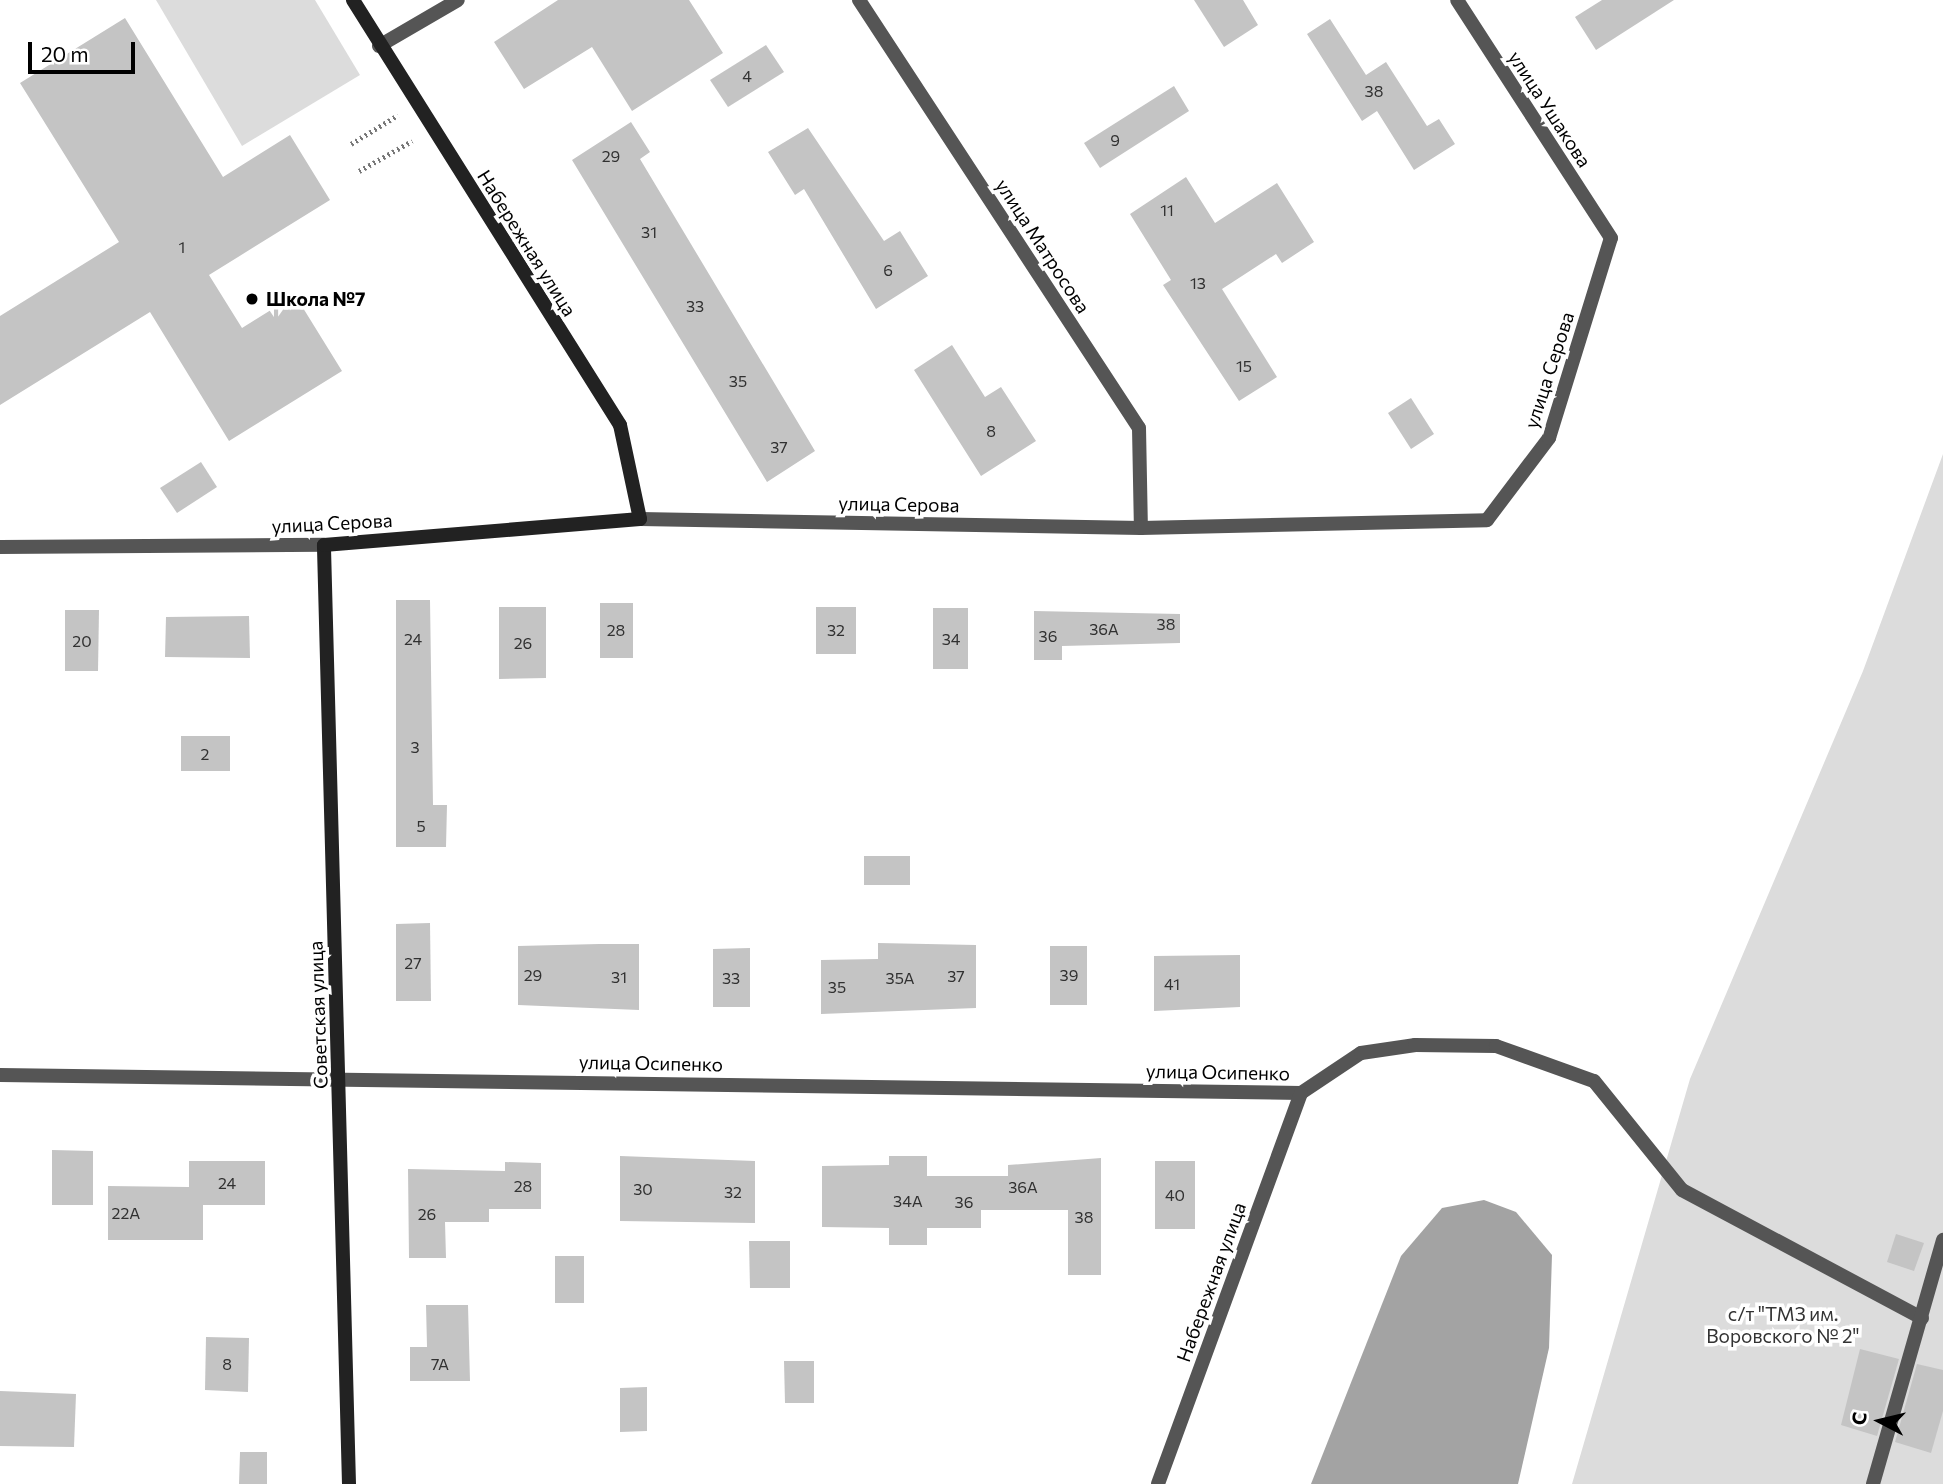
<!DOCTYPE html>
<meta charset="utf-8">
<style>
body{margin:0}
#map{position:relative;width:1943px;height:1484px;overflow:hidden;background:#fff;font-family:Commissioner,sans-serif}
div>[style]{position:absolute}
[style*='--x']{left:calc(var(--x)*1px);top:calc(var(--y)*1px);width:calc(var(--w)*1px);rotate:calc(var(--a)*1deg)}
.green>*{inset:0;background:#dcdcdc}
.water>*{inset:0;background:#a3a3a3}
.building>*{inset:0;background:#c4c4c4}
.path>*{height:4.5px;margin-top:-2.25px;transform-origin:0;background:repeating-linear-gradient(90deg,#777 0 2px,transparent 0 5.5px)}
.lane>*{height:14px;margin:-7px;padding:0 7px;transform-origin:7px;border-radius:7px;background:#555}
.street>*{height:14px;margin:-7px;padding:0 7px;transform-origin:7px;border-radius:7px;background:#555}
.secondary>*{height:14px;margin:-7px;padding:0 7px;transform-origin:7px;border-radius:7px;background:#222}
.dots>*{width:19px;height:19px;translate:-50% -50%;box-sizing:border-box;border:4px solid #fff;border-radius:50%}
span{translate:-50% -50%;white-space:nowrap;text-align:center;line-height:1.15;-webkit-text-stroke:7px #fff;paint-order:stroke}
.number-label{font-size:16px;color:#313131}
.number-label span{-webkit-text-stroke-width:0}
.street-label{font-size:19px;color:#000}
.poi-label{font-size:19px;color:#000;font-weight:700}
.left{translate:0 -50%;text-align:left}
.park-label{font-size:19px;color:#333}
.north{position:absolute;left:1845px;top:1386px;width:70px;height:70px;-webkit-text-stroke:5px #fff;paint-order:stroke;rotate:277deg;font-size:19px;font-weight:700;line-height:28px;text-align:center;color:#000}
.north::after{content:'';display:block;margin:auto;width:24px;height:32px;background:#000;clip-path:polygon(50% 0,100% 100%,50% 72%,0 100%)}
.scale{position:absolute;left:28px;top:42px;width:107px;height:32px;box-sizing:border-box;border:4px solid #000;border-top:0;padding-left:9px;font-size:21px;line-height:24px;white-space:nowrap;color:#000;-webkit-text-stroke:5px #fff;paint-order:stroke}
</style>
<div id="map">
<div class="green">
<div style="clip-path:polygon(156px 0,315px 0,360px 75px,242px 146px)"></div>
<div style="clip-path:polygon(1943px 454px,1943px 1484px,1572px 1484px,1690px 1079px,1863px 671px)"></div>
</div>
<div class="water">
<div style="clip-path:polygon(1484px 1200px,1516px 1212px,1552px 1255px,1549px 1348px,1518px 1484px,1311px 1484px,1401px 1256px,1442px 1208px)"></div>
</div>
<div class="building">
<div style="clip-path:polygon(558px 0,689px 0,723px 53px,632px 111px,592px 47px,524px 89px,494px 42px)"></div>
<div style="clip-path:polygon(1194px 0,1243px 0,1258px 25px,1224px 47px)"></div>
<div style="clip-path:polygon(1602px 0,1674px 0,1596px 50px,1575px 17px)"></div>
<div style="clip-path:polygon(125px 18px,223px 177px,290px 135px,330px 200px,209px 275px,242px 328px,295px 295px,342px 371px,229px 441px,150px 312px,0 405px,0 316px,119px 242px,20px 83px)"></div>
<div style="clip-path:polygon(1330px 19px,1366px 75px,1386px 62px,1427px 126px,1439px 119px,1455px 144px,1414px 170px,1377px 111px,1362px 121px,1307px 34px)"></div>
<div style="clip-path:polygon(766px 45px,784px 72px,728px 107px,710px 80px)"></div>
<div style="clip-path:polygon(1174px 86px,1189px 111px,1100px 168px,1084px 143px)"></div>
<div style="clip-path:polygon(631px 122px,650px 152px,640px 159px,815px 451px,767px 482px,572px 160px)"></div>
<div style="clip-path:polygon(808px 128px,884px 241px,900px 231px,928px 276px,876px 309px,804px 189px,795px 195px,768px 152px)"></div>
<div style="clip-path:polygon(1186px 177px,1215px 223px,1277px 183px,1314px 242px,1282px 263px,1276px 254px,1222px 289px,1277px 377px,1239px 401px,1163px 285px,1171px 280px,1130px 214px)"></div>
<div style="clip-path:polygon(952px 345px,985px 397px,1001px 387px,1036px 441px,981px 476px,914px 370px)"></div>
<div style="clip-path:polygon(1411px 398px,1434px 434px,1411px 449px,1388px 413px)"></div>
<div style="clip-path:polygon(201px 462px,217px 487px,177px 513px,160px 488px)"></div>
<div style="clip-path:polygon(396px 600px,430px 600px,433px 805px,447px 805px,446px 847px,396px 847px)"></div>
<div style="clip-path:polygon(600px 603px,633px 603px,633px 658px,600px 658px)"></div>
<div style="clip-path:polygon(499px 607px,546px 607px,546px 678px,499px 679px)"></div>
<div style="clip-path:polygon(816px 607px,856px 607px,856px 654px,816px 654px)"></div>
<div style="clip-path:polygon(933px 608px,968px 608px,968px 669px,933px 669px)"></div>
<div style="clip-path:polygon(65px 610px,99px 610px,98px 671px,65px 671px)"></div>
<div style="clip-path:polygon(1034px 611px,1180px 614px,1180px 643px,1062px 646px,1062px 660px,1034px 660px)"></div>
<div style="clip-path:polygon(249px 616px,250px 658px,165px 657px,166px 617px)"></div>
<div style="clip-path:polygon(181px 736px,230px 736px,230px 771px,181px 771px)"></div>
<div style="clip-path:polygon(864px 856px,910px 856px,910px 885px,864px 885px)"></div>
<div style="clip-path:polygon(430px 923px,431px 1001px,396px 1001px,396px 924px)"></div>
<div style="clip-path:polygon(878px 943px,976px 945px,976px 1008px,821px 1014px,821px 960px,878px 959px)"></div>
<div style="clip-path:polygon(599px 944px,639px 944px,639px 1010px,518px 1005px,518px 946px)"></div>
<div style="clip-path:polygon(1050px 946px,1087px 946px,1087px 1005px,1050px 1005px)"></div>
<div style="clip-path:polygon(750px 948px,750px 1007px,713px 1007px,713px 949px)"></div>
<div style="clip-path:polygon(1240px 955px,1240px 1007px,1154px 1011px,1154px 956px)"></div>
<div style="clip-path:polygon(52px 1150px,93px 1151px,93px 1205px,52px 1205px)"></div>
<div style="clip-path:polygon(620px 1156px,755px 1161px,755px 1223px,620px 1221px)"></div>
<div style="clip-path:polygon(889px 1156px,927px 1156px,927px 1176px,1008px 1176px,1008px 1165px,1101px 1158px,1101px 1275px,1068px 1275px,1068px 1210px,981px 1210px,981px 1228px,927px 1228px,927px 1245px,889px 1245px,889px 1228px,822px 1227px,822px 1166px,889px 1165px)"></div>
<div style="clip-path:polygon(189px 1161px,265px 1161px,265px 1205px,203px 1205px,203px 1240px,108px 1240px,108px 1186px,189px 1187px)"></div>
<div style="clip-path:polygon(1155px 1161px,1195px 1161px,1195px 1229px,1155px 1229px)"></div>
<div style="clip-path:polygon(505px 1162px,541px 1163px,541px 1209px,489px 1209px,489px 1222px,445px 1222px,446px 1258px,409px 1258px,408px 1169px,505px 1171px)"></div>
<div style="clip-path:polygon(1896px 1234px,1924px 1243px,1914px 1271px,1887px 1262px)"></div>
<div style="clip-path:polygon(749px 1241px,790px 1241px,790px 1288px,750px 1288px)"></div>
<div style="clip-path:polygon(555px 1256px,584px 1256px,584px 1303px,555px 1303px)"></div>
<div style="clip-path:polygon(426px 1305px,468px 1305px,470px 1381px,410px 1381px,410px 1347px,427px 1347px)"></div>
<div style="clip-path:polygon(206px 1337px,249px 1338px,248px 1392px,205px 1390px)"></div>
<div style="clip-path:polygon(1860px 1349px,1899px 1359px,1877px 1436px,1841px 1425px)"></div>
<div style="clip-path:polygon(784px 1361px,814px 1361px,814px 1403px,785px 1403px)"></div>
<div style="clip-path:polygon(1917px 1364px,1943px 1370px,1943px 1411px,1931px 1453px,1895px 1442px)"></div>
<div style="clip-path:polygon(647px 1387px,647px 1431px,620px 1432px,620px 1388px)"></div>
<div style="clip-path:polygon(0 1391px,76px 1394px,74px 1447px,0 1446px)"></div>
<div style="clip-path:polygon(240px 1452px,267px 1452px,267px 1484px,239px 1484px)"></div>
</div>
<div class="path">
<div style="--x:351;--y:144;--w:55;--a:-31.7"></div>
<div style="--x:359;--y:171;--w:61;--a:-29.5"></div>
</div>
<div class="lane">
<div style="--x:1301;--y:1093;--w:72;--a:-33.7"></div>
<div style="--x:1361;--y:1053;--w:55;--a:-8.4"></div>
<div style="--x:1415;--y:1045;--w:81;--a:0.7"></div>
<div style="--x:1496;--y:1046;--w:104;--a:19.7"></div>
<div style="--x:1594;--y:1081;--w:140;--a:51.1"></div>
<div style="--x:1682;--y:1190;--w:272;--a:28.1"></div>
</div>
<div class="street">
<div style="--x:859;--y:0;--w:511;--a:56.81"></div>
<div style="--x:1139;--y:428;--w:100;--a:88.9"></div>
<div style="--x:379;--y:46;--w:91;--a:-30.2"></div>
<div style="--x:640;--y:519;--w:501;--a:1.03"></div>
<div style="--x:1141;--y:528;--w:346;--a:-1.3"></div>
<div style="--x:1487;--y:520;--w:103;--a:-52.9"></div>
<div style="--x:1549;--y:438;--w:209;--a:-72.8"></div>
<div style="--x:1611;--y:238;--w:283;--a:-122.9"></div>
<div style="--x:0;--y:547;--w:324;--a:-0.4"></div>
<div style="--x:0;--y:1075;--w:1301;--a:0.79"></div>
<div style="--x:1301;--y:1093;--w:416;--a:110.1"></div>
<div style="--x:1873;--y:1484;--w:254;--a:-74"></div>
</div>
<div class="secondary">
<div style="--x:349;--y:1484;--w:939;--a:-91.53"></div>
<div style="--x:324;--y:545;--w:317;--a:-4.7"></div>
<div style="--x:640;--y:519;--w:96;--a:-102"></div>
<div style="--x:620;--y:425;--w:502;--a:-122.14"></div>
</div>
<div class="dots">
<div style="left:252px;top:299px;background:#000"></div>
</div>
<div class="number-label">
<span style="left:747px;top:76px">4</span>
<span style="left:1374px;top:91px">38</span>
<span style="left:1115px;top:140px">9</span>
<span style="left:611px;top:156px">29</span>
<span style="left:1167px;top:210px">11</span>
<span style="left:649px;top:232px">31</span>
<span style="left:182px;top:247px">1</span>
<span style="left:888px;top:270px">6</span>
<span style="left:1198px;top:283px">13</span>
<span style="left:695px;top:306px">33</span>
<span style="left:1244px;top:366px">15</span>
<span style="left:738px;top:381px">35</span>
<span style="left:991px;top:431px">8</span>
<span style="left:779px;top:447px">37</span>
<span style="left:1166px;top:624px">38</span>
<span style="left:1104px;top:629px">36А</span>
<span style="left:616px;top:630px">28</span>
<span style="left:836px;top:630px">32</span>
<span style="left:1048px;top:636px">36</span>
<span style="left:413px;top:639px">24</span>
<span style="left:951px;top:639px">34</span>
<span style="left:82px;top:641px">20</span>
<span style="left:523px;top:643px">26</span>
<span style="left:415px;top:747px">3</span>
<span style="left:205px;top:754px">2</span>
<span style="left:421px;top:826px">5</span>
<span style="left:413px;top:963px">27</span>
<span style="left:533px;top:975px">29</span>
<span style="left:1069px;top:975px">39</span>
<span style="left:956px;top:976px">37</span>
<span style="left:619px;top:977px">31</span>
<span style="left:731px;top:978px">33</span>
<span style="left:900px;top:978px">35А</span>
<span style="left:1172px;top:984px">41</span>
<span style="left:837px;top:987px">35</span>
<span style="left:227px;top:1183px">24</span>
<span style="left:523px;top:1186px">28</span>
<span style="left:1023px;top:1187px">36А</span>
<span style="left:643px;top:1189px">30</span>
<span style="left:733px;top:1192px">32</span>
<span style="left:1175px;top:1195px">40</span>
<span style="left:908px;top:1201px">34А</span>
<span style="left:964px;top:1202px">36</span>
<span style="left:126px;top:1213px">22А</span>
<span style="left:427px;top:1214px">26</span>
<span style="left:1084px;top:1217px">38</span>
<span style="left:227px;top:1364px">8</span>
<span style="left:440px;top:1364px">7А</span>
</div>
<div class="street-label">
<span style="left:1550px;top:109px;rotate:57deg">улица Ушакова</span>
<span style="left:527px;top:243px;rotate:58deg">Набережная улица</span>
<span style="left:1043px;top:246px;rotate:57deg">улица Матросова</span>
<span style="left:1549px;top:370px;rotate:-72deg">улица Серова</span>
<span style="left:899px;top:504px;rotate:1deg">улица Серова</span>
<span style="left:332px;top:523px;rotate:-3deg">улица Серова</span>
<span style="left:318px;top:1015px;rotate:-92deg">Советская улица</span>
<span style="left:651px;top:1063px;rotate:1deg">улица Осипенко</span>
<span style="left:1218px;top:1072px;rotate:1deg">улица Осипенко</span>
<span style="left:1211px;top:1282px;rotate:-70deg">Набережная улица</span>
</div>
<div class="poi-label">
<span class="left" style="left:266px;top:299px">Школа №7</span>
</div>
<div class="park-label">
<span style="left:1783px;top:1325px">с/т "ТМЗ им.<br>Воровского № 2"</span>
</div>
<div class="north">С</div>
<div class="scale">20 m</div>
</div>
